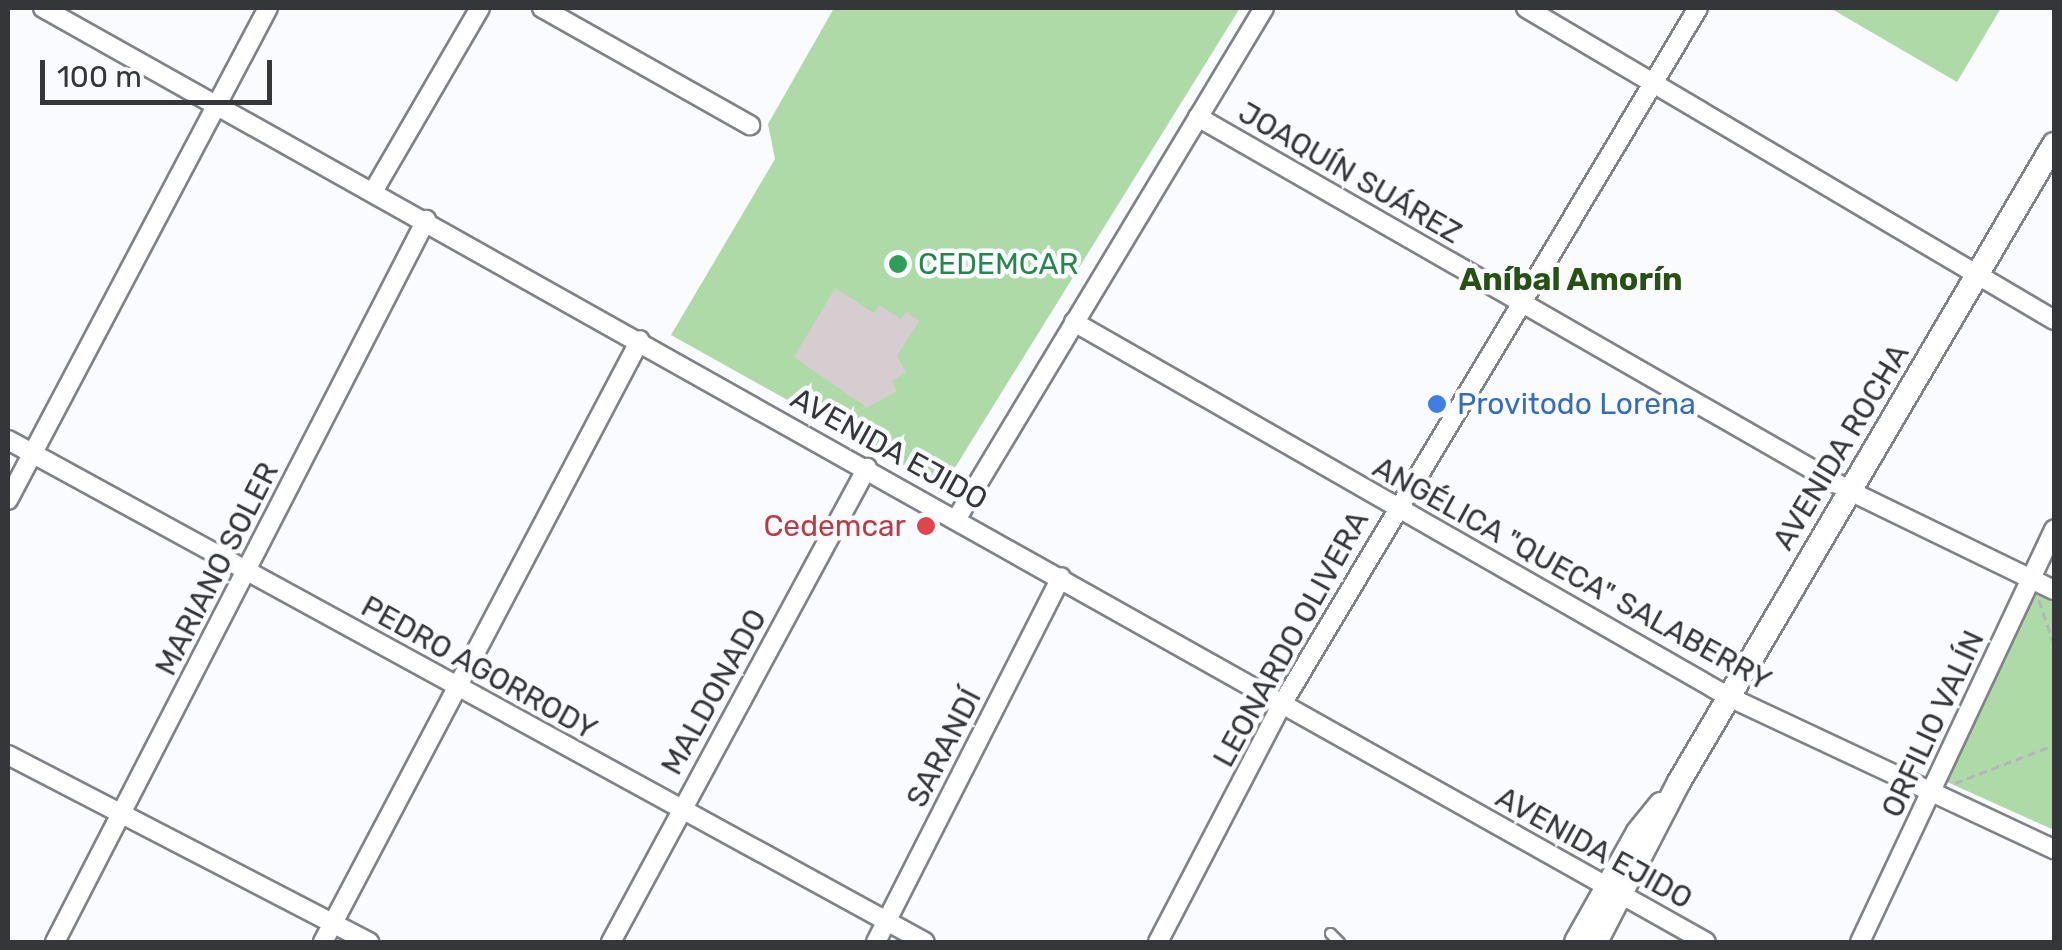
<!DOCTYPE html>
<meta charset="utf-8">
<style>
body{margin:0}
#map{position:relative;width:2062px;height:950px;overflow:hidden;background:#fafbfe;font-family:Rubik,sans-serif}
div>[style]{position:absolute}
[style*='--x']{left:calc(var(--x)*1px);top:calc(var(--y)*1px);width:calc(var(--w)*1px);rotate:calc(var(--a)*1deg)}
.green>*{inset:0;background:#aedaa7}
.building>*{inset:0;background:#d5cdd0}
.path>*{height:2.5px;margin-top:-1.25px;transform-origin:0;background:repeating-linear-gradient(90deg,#b4b5b8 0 8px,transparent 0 13px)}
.roads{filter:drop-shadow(2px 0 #7f8388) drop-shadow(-2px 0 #7f8388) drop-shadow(0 2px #7f8388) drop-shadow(0 -2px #7f8388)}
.service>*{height:9px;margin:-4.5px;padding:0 4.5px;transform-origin:4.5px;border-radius:4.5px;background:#fff}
.minor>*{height:18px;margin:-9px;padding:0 9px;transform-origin:9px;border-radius:9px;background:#fff}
.tertiary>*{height:22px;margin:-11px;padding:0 11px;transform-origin:11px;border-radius:11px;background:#fff}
.dots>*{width:28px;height:28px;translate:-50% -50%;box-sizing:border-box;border:5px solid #fafbfe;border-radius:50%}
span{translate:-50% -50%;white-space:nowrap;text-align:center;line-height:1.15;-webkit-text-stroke:9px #fafbfe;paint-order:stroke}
.street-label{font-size:30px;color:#353639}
.leisure-label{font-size:30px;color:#27864d}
.left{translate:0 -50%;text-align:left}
.shop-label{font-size:30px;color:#366cbe}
.health-label{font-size:30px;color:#be3a42}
.right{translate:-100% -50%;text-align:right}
.neighbourhood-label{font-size:32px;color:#265014;font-weight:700}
.frame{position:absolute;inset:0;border:10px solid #353639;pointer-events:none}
.scale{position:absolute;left:40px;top:60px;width:232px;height:45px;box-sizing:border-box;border:5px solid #353639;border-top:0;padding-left:12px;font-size:30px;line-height:35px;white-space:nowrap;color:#353639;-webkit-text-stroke:8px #fafbfe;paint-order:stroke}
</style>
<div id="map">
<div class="green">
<div style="clip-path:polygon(834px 8px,1240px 8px,943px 487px,671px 335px,775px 159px,768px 124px)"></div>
<div style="clip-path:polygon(1830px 8px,2001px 8px,1957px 82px)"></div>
<div style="clip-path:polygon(2034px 593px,2054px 603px,2054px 830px,1947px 782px)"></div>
</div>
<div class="building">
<div style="clip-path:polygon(835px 288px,874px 313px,879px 305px,901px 319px,906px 312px,919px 321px,897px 356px,906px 372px,892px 381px,897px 391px,867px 408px,794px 357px)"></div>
</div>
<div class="path">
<div style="--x:2039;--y:600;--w:46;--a:71.2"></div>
<div style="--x:1955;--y:783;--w:106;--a:-21"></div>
</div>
<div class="roads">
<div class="service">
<div style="--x:1330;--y:933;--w:13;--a:45"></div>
</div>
<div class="minor">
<div style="--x:43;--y:8;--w:1907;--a:29.32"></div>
<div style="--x:542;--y:8;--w:239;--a:29.4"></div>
<div style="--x:1526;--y:8;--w:613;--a:30.58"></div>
<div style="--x:1198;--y:117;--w:752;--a:29.84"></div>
<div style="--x:1850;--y:491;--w:227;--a:25.9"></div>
<div style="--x:374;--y:190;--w:211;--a:-59.8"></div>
<div style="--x:1074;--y:322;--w:755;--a:29.79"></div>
<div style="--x:1729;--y:697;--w:359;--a:25.1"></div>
<div style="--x:8;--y:440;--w:1045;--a:28.7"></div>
<div style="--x:8;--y:500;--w:556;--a:-62.15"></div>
<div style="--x:957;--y:518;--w:595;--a:-58.95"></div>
<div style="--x:8;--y:755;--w:407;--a:27.4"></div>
<div style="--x:55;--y:942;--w:812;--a:-62.8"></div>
<div style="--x:323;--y:942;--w:680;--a:-62.23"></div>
<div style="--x:611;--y:942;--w:539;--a:-61.63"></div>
<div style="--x:876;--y:942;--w:409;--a:-63.1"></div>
<div style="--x:1158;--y:942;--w:268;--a:-62.5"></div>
<div style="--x:1282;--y:704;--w:811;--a:-59.13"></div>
<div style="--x:1860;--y:942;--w:456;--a:-64.8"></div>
</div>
<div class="tertiary">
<div style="--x:1576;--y:942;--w:126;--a:-60.6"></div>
<div style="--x:1638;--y:832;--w:36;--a:-51"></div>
<div style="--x:1596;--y:942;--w:180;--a:-62.6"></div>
<div style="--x:1679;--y:782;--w:740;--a:-59.55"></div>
</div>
</div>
<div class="dots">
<div style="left:898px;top:264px;background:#2e9e5b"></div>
<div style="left:1437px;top:404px;background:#3f7fe0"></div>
<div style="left:926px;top:526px;background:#e0444e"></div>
</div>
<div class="street-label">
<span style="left:1350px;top:173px;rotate:30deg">JOAQUÍN SUÁREZ</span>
<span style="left:1841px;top:447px;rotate:-59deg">AVENIDA ROCHA</span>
<span style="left:889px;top:449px;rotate:29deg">AVENIDA EJIDO</span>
<span style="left:217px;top:569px;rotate:-63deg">MARIANO SOLER</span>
<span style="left:1572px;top:574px;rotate:29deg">ANGÉLICA "QUECA" SALABERRY</span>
<span style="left:1291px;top:639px;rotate:-61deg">LEONARDO OLIVERA</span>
<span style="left:479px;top:668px;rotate:29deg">PEDRO AGORRODY</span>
<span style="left:714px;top:692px;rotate:-61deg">MALDONADO</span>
<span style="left:1933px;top:724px;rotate:-65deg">ORFILIO VALÍN</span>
<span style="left:944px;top:748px;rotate:-63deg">SARANDÍ</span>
<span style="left:1594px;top:848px;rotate:29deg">AVENIDA EJIDO</span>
</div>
<div class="leisure-label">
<span class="left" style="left:918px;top:264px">CEDEMCAR</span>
</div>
<div class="shop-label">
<span class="left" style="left:1457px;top:404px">Provitodo Lorena</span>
</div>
<div class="health-label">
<span class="right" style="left:906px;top:526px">Cedemcar</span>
</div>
<div class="neighbourhood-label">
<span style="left:1571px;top:279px">Aníbal Amorín</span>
</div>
<div class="frame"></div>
<div class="scale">100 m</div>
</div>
